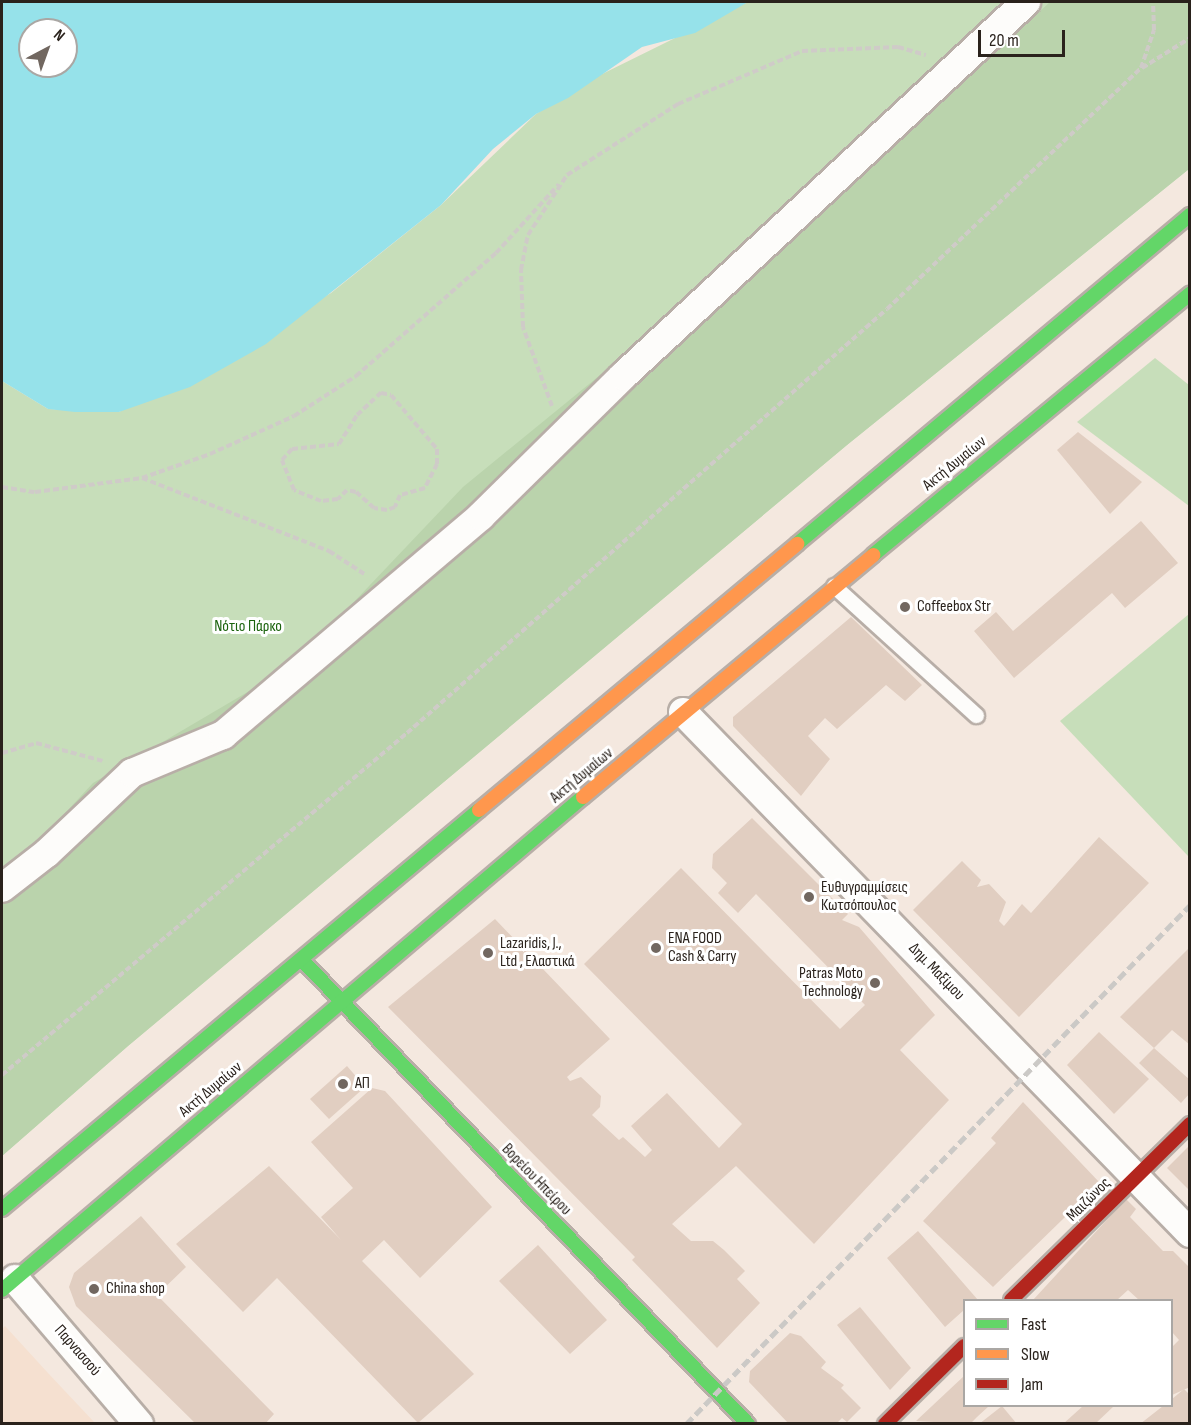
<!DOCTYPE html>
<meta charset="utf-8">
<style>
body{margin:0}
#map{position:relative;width:1191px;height:1425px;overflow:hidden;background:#f4e8df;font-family:"Sofia Sans Condensed",sans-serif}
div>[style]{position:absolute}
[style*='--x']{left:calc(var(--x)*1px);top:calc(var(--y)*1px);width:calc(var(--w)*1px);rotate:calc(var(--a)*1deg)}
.built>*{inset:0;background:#f5e0d0}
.green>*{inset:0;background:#c7deba}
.forest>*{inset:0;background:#bad3ac}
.water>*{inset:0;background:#96e2ea}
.building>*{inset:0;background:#e1cec1}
.path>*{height:4px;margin-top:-2px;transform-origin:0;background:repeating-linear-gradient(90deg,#cfcbc8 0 6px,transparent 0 9px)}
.roads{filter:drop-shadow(2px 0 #b8aea7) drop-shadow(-2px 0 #b8aea7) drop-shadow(0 2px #b8aea7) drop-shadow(0 -2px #b8aea7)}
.lane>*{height:15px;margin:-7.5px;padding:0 7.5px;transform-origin:7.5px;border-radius:7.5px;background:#fdfcfa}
.street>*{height:28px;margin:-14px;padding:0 14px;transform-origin:14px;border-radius:14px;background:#fdfcfa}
.fast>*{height:14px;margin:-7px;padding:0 7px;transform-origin:7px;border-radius:7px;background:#63d668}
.slow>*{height:14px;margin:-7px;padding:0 7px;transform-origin:7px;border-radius:7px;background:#ff974d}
.jam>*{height:14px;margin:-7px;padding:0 7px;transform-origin:7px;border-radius:7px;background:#b3261e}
.rail>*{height:4.5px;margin-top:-2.25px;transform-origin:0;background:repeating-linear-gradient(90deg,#cbc9c6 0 9px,transparent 0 13.5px)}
.dots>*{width:16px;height:16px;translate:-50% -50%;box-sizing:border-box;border:3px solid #fff;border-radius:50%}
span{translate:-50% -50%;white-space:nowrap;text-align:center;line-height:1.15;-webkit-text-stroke:6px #fff;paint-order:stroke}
.street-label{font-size:16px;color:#2a221c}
.poi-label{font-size:16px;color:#2a221c}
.left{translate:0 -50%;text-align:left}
.right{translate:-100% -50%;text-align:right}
.park-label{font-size:16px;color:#1b630d}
.frame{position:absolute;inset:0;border:3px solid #2a221c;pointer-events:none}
.legend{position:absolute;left:963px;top:1299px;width:210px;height:108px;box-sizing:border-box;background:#fff;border:2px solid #aaa7a4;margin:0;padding:8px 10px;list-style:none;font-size:18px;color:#2a221c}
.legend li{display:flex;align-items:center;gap:12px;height:30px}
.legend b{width:30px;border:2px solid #aaa7a4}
.north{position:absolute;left:18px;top:18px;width:60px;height:60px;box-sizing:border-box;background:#fff;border:2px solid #aaa7a4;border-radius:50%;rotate:41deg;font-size:16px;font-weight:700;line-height:24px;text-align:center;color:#2a221c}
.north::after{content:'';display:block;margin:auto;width:21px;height:27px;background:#716760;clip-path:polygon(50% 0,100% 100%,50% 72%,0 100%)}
.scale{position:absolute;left:978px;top:30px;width:87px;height:27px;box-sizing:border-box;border:3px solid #2a221c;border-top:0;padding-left:8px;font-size:18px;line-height:21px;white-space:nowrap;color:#2a221c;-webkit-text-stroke:4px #fff;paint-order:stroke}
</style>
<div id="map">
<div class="built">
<div style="clip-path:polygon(5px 1326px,48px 1373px,95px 1423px,2px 1423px,2px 1329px)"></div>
</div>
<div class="green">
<div style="clip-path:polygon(748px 2px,1189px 2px,1189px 169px,847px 445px,128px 1046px,2px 1156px,2px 381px,48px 409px,119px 412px,331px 293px,441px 205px,536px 114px,592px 79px)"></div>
<div style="clip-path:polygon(1155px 358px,1189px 385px,1189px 506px,1077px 422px)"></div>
<div style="clip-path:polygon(1189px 614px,1190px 854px,1188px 856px,1060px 721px)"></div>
</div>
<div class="forest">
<div style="clip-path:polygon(1050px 2px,1189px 2px,1189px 169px,847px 445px,128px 1046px,2px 1156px,2px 881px,93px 783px,295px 664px,463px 487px,998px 50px)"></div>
</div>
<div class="water">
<div style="clip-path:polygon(evenodd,2px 2px,748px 2px,695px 33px,642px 47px,568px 98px,536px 114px,493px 149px,441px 205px,266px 344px,190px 387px,119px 412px,75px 412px,48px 409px,2px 381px,2px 2px,30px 30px,66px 30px,66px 66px,30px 66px,30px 30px)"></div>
</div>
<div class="building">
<div style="clip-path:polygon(1078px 432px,1142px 482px,1110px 514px,1057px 450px)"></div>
<div style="clip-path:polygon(1141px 521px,1178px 563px,1125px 608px,1112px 593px,1014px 678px,974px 631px,996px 612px,1013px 631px)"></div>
<div style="clip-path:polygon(851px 617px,922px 685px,905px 701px,886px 685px,837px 729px,825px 718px,808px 736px,830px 759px,801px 796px,733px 726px,733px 717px)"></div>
<div style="clip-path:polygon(752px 818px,848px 914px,842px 920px,859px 927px,935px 1015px,900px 1050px,949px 1100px,814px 1244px,736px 1166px,672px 1224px,691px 1241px,713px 1241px,724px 1250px,745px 1271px,737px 1279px,760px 1303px,717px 1348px,632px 1260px,635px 1257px,388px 1007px,495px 919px,610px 1039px,567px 1077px,570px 1081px,581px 1077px,601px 1096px,600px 1107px,592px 1115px,619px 1140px,623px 1137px,645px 1157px,652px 1150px,631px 1126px,667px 1093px,719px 1148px,742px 1124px,584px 964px,681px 868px,840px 1029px,865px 1005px,756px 894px,738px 913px,718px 893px,727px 883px,712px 868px,713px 854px)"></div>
<div style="clip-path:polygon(1099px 837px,1149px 883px,1019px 1017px,913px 910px,962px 861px,981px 880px,977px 887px,989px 884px,1006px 902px,999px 921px,1004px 926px,1022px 904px,1031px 913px)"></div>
<div style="clip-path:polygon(1190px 947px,1190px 1045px,1172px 1030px,1154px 1048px,1190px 1080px,1190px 1093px,1181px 1103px,1139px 1063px,1154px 1048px,1120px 1017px)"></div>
<div style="clip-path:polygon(1099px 1032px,1149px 1079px,1114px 1114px,1067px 1065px)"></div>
<div style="clip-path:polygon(347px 1066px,365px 1087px,329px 1119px,310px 1099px)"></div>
<div style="clip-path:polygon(372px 1088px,385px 1091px,492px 1207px,420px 1278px,384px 1240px,362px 1261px,474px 1374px,418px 1423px,277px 1278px,243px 1312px,176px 1244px,269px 1166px,341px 1240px,321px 1217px,353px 1188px,311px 1142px)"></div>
<div style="clip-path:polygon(1023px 1102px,1100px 1183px,993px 1287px,923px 1221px,996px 1143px,991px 1138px)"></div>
<div style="clip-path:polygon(1190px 1145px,1190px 1191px,1167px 1168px)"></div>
<div style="clip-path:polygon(1126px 1199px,1136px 1209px,1130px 1217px,1163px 1251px,1173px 1251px,1190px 1268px,1190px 1387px,1172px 1395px,1172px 1347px,1179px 1340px,1172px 1332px,1172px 1300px,1139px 1300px,1128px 1290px,1117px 1300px,1033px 1300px)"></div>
<div style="clip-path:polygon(141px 1216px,186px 1267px,157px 1295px,274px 1414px,265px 1424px,196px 1424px,76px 1306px,69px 1287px,74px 1273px)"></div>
<div style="clip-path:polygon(918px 1231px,978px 1300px,964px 1300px,964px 1310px,945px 1327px,887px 1258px)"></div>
<div style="clip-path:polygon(538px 1245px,607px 1320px,570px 1354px,499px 1281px)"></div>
<div style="clip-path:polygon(860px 1307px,911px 1368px,890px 1390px,837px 1325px)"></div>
<div style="clip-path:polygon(790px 1333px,801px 1336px,826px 1362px,821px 1368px,844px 1385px,841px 1388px,861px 1408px,847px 1422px,842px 1418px,836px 1424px,789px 1424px,749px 1382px,750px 1371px)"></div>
<div style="clip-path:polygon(964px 1376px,964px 1406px,989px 1406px,977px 1417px,970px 1424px,916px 1421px)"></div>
<div style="clip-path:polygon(1184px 1389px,1190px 1395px,1190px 1424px,1140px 1424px,1163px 1406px,1172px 1406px,1172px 1399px)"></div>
<div style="clip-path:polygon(1002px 1406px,1017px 1424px,979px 1424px)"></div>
<div style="clip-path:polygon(1083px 1406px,1114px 1406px,1095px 1424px,1063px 1424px)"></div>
</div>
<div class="path">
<div style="--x:1142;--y:68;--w:57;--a:-32"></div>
<div style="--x:381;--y:393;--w:10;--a:11"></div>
<div style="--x:391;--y:395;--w:71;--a:49.6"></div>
<div style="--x:437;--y:449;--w:15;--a:90"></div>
<div style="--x:437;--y:464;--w:27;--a:117"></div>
<div style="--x:425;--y:488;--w:26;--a:164"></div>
<div style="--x:400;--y:495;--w:13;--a:113"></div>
<div style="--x:395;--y:507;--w:9;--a:159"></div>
<div style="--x:387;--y:510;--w:13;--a:-171"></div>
<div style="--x:374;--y:508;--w:24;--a:-138"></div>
<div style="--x:356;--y:492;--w:9;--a:-167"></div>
<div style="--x:347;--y:490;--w:13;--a:135"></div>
<div style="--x:338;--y:499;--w:17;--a:173"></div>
<div style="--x:321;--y:501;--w:29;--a:-158"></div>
<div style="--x:294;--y:490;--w:32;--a:-112"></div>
<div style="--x:282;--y:460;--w:15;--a:-48"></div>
<div style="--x:292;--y:449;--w:47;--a:-6.1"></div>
<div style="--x:339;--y:444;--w:34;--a:-58"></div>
<div style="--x:357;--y:415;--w:33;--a:-43"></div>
<div style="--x:552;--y:406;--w:84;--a:-110.2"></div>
<div style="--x:523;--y:327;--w:57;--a:-92"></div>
<div style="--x:521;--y:270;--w:36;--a:-79"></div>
<div style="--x:528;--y:235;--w:72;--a:-57"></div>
<div style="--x:567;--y:175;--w:132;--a:-32.6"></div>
<div style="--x:678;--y:104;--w:135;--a:-23.1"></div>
<div style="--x:802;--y:51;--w:96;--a:-2.4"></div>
<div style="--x:898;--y:47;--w:29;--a:16"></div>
<div style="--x:142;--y:478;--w:72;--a:-19.4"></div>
<div style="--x:210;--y:454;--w:92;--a:-24.3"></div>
<div style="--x:294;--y:416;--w:74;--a:-32.8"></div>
<div style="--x:356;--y:376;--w:186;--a:-41.3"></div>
<div style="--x:496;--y:253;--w:93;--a:-47.6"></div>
<div style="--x:2;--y:487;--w:33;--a:9"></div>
<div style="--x:35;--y:492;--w:108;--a:-7.5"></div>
<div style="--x:142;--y:478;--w:201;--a:21.3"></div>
<div style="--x:329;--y:551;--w:44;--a:33"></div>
<div style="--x:2;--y:753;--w:35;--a:-16"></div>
<div style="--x:36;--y:743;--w:69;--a:15"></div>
<div style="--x:2;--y:1075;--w:530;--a:-40.18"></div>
<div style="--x:407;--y:733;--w:640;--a:-41.46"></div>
<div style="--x:887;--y:309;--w:350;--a:-43.5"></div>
<div style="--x:1141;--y:68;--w:40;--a:-71.1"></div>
<div style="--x:1154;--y:30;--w:28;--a:-92"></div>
</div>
<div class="roads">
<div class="lane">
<div style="--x:834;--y:586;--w:192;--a:42.3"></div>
</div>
<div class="street">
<div style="--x:683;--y:712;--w:727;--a:45.78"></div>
<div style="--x:2;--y:888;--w:57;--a:-37.9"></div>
<div style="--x:47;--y:853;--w:117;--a:-43.3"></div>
<div style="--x:132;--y:773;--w:99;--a:-22.7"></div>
<div style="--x:223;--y:735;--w:338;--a:-40.3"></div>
<div style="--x:481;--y:516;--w:199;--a:-44.6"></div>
<div style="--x:623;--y:376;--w:550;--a:-42.86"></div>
<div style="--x:15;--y:1279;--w:191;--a:49.5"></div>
</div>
<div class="fast">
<div style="--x:797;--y:544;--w:513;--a:-39.93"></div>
<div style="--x:873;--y:555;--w:411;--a:-39.5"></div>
<div style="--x:301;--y:959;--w:645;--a:46.13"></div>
<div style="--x:2;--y:1209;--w:622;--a:-39.91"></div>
<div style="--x:2;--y:1290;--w:762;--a:-40.32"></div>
</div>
<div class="slow">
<div style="--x:583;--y:797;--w:378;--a:-39.8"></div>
<div style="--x:479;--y:810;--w:415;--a:-39.9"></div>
</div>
<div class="jam">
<div style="--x:1011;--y:1300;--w:251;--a:-44.5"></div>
<div style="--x:885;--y:1424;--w:111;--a:-44.6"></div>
</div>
</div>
<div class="rail">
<div style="--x:686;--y:1424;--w:723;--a:-45.84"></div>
</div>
<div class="dots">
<div style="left:905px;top:607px;background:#716760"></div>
<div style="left:809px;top:897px;background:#716760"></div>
<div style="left:656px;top:948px;background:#716760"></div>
<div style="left:488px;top:953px;background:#716760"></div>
<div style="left:875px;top:983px;background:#716760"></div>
<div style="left:343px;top:1084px;background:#716760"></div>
<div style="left:94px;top:1289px;background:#716760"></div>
</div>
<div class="street-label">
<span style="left:955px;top:464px;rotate:-39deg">Ακτή Δυμαίων</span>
<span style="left:582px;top:776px;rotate:-40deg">Ακτή Δυμαίων</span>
<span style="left:936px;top:972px;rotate:46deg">Δημ. Μαξίμου</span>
<span style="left:211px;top:1090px;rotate:-40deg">Ακτή Δυμαίων</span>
<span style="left:536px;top:1180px;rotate:46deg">Βορείου Ηπείρου</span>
<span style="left:1089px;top:1200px;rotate:-45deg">Μαιζώνος</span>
<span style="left:77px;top:1351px;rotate:49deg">Παρνασσού</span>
</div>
<div class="poi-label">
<span class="left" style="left:917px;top:607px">Coffeebox Str</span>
<span class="left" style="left:821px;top:897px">Ευθυγραμμίσεις<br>Κωτσόπουλος</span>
<span class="left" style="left:668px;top:948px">ENA FOOD<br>Cash &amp; Carry</span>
<span class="left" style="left:500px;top:953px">Lazaridis, J.,<br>Ltd , Ελαστικά</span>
<span class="right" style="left:863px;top:983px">Patras Moto<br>Technology</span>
<span class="left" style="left:355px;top:1084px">ΑΠ</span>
<span class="left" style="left:106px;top:1289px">China shop</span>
</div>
<div class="park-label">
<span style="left:248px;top:627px">Νότιο Πάρκο</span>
</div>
<div class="frame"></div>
<ul class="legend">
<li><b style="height:8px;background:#63d668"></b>Fast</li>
<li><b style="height:8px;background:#ff974d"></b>Slow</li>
<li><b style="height:8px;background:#b3261e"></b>Jam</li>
</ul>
<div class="north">N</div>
<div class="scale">20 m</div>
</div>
